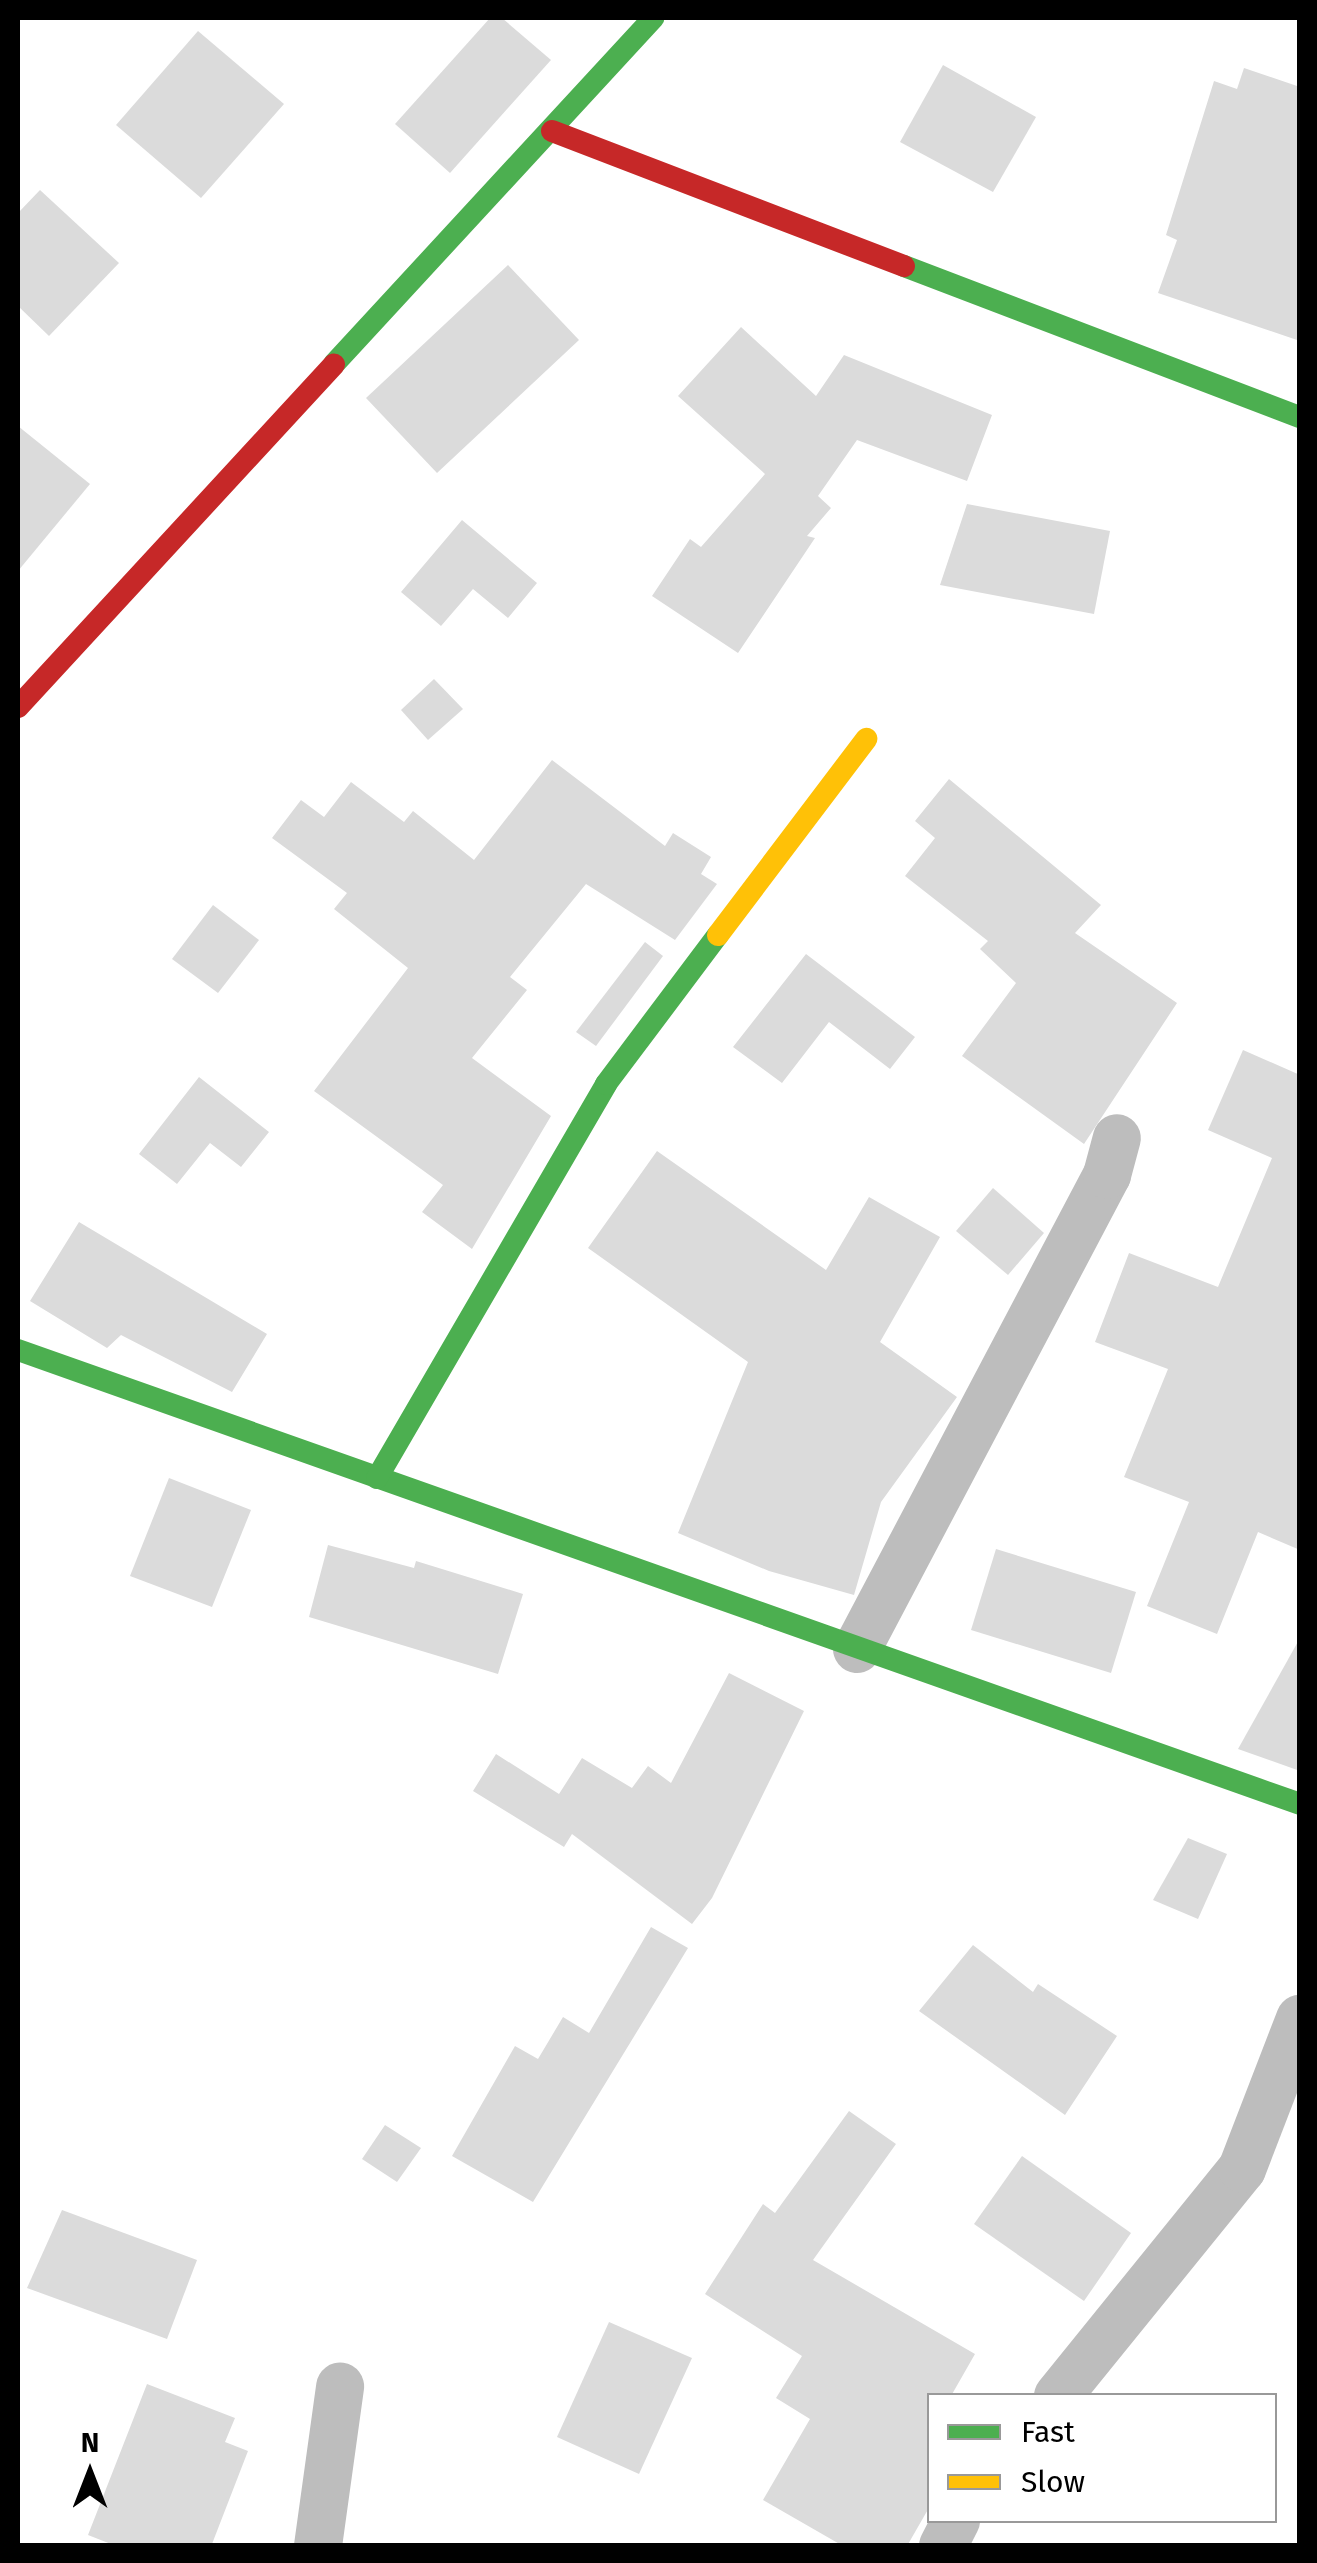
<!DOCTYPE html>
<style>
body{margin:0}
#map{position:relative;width:1317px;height:2563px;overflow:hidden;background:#fff;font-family:"Fira Sans",sans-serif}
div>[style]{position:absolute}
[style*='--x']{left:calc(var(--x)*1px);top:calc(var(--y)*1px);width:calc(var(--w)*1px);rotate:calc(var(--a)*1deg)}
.building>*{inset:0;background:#dbdbdb}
.street>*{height:48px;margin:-24px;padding:0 24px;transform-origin:24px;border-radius:24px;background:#bdbdbd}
.fast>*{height:22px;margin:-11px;padding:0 11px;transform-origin:11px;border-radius:11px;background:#4caf50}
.slow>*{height:22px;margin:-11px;padding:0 11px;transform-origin:11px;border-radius:11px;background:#ffc107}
.jam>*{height:22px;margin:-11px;padding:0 11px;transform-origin:11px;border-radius:11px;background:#c62828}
span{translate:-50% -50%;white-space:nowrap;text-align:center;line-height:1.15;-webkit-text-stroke:8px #fff;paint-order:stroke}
.frame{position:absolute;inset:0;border:20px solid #000;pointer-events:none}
.legend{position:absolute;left:927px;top:2393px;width:350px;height:130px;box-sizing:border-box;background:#fff;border:2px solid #999;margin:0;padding:12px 18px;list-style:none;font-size:30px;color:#000}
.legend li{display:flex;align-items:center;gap:20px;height:50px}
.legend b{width:50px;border:2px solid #999}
.north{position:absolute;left:40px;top:2423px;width:100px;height:100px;-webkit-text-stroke:8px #fff;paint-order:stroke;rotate:0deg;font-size:28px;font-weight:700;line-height:40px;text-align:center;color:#000}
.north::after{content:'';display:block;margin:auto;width:35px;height:45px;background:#000;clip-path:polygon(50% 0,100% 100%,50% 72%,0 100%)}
</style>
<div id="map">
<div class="building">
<div style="clip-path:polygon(490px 18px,502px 18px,551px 60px,450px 173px,395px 124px)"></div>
<div style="clip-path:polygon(198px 31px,284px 104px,201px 198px,116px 125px)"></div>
<div style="clip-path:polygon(943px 65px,1036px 117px,993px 192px,900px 142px)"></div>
<div style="clip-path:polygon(1244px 68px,1300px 87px,1300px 341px,1158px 293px,1177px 240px,1166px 235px,1214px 81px,1237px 89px)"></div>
<div style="clip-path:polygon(40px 190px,119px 263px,49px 336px,18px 306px,18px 213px)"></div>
<div style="clip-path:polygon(508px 265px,579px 340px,437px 473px,366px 398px)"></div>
<div style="clip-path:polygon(741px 327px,816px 396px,844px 355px,992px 415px,967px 481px,857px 440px,818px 496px,831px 508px,807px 536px,815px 538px,738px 653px,652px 596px,690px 539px,701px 547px,765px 474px,678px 396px)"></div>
<div style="clip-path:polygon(18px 426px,90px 484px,18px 571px)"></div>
<div style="clip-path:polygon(967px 504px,1110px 531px,1094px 614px,940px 585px)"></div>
<div style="clip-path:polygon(462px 520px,537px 583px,508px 618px,473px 589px,441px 626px,401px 592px)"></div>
<div style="clip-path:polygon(434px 679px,463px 709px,428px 740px,401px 710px)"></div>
<div style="clip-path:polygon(552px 760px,665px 846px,673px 833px,711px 857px,701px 874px,717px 884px,675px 940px,586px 884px,510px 977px,527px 990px,472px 1058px,551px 1116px,472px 1249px,422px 1212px,443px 1185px,314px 1091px,408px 968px,334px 909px,347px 893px,272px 838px,301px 800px,324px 817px,351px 782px,404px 822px,413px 811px,474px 860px)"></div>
<div style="clip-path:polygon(949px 779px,1101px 905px,1075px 933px,1177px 1003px,1084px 1144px,962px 1056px,1016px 983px,980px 949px,988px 941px,905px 876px,935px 838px,915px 821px)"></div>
<div style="clip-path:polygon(213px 905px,259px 940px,218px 993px,172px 959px)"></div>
<div style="clip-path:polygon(645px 942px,663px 956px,596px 1046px,576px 1032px)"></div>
<div style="clip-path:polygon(806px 954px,915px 1037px,890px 1069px,829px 1022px,782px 1083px,733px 1047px)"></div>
<div style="clip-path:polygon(1243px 1050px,1300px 1075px,1300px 1550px,1258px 1532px,1217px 1634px,1147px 1606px,1189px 1502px,1124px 1477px,1168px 1369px,1095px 1342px,1129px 1253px,1218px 1287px,1272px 1158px,1208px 1130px)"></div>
<div style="clip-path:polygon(199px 1077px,269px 1132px,241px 1167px,210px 1143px,177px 1184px,139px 1154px)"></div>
<div style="clip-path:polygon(657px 1151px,826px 1270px,869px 1197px,940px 1237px,880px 1342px,957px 1397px,881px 1502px,854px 1595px,769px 1571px,678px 1533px,748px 1362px,588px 1248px)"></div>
<div style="clip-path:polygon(993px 1188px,1044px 1233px,1008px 1275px,956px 1231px)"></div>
<div style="clip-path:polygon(79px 1222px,267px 1334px,232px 1392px,121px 1335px,107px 1348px,30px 1301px)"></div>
<div style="clip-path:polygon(169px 1478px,251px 1510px,212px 1607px,130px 1576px)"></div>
<div style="clip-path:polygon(328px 1545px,414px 1568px,416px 1561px,523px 1594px,498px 1674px,309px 1617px)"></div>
<div style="clip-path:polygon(996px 1549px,1136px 1592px,1111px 1673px,971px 1630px)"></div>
<div style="clip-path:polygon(1300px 1638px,1300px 1771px,1238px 1749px)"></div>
<div style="clip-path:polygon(729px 1673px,804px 1711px,712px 1898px,692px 1924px,572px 1834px,564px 1847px,473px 1791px,496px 1754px,559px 1794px,582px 1758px,632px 1788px,648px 1766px,671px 1783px)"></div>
<div style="clip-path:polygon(1188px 1838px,1227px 1854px,1198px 1919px,1153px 1900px)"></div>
<div style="clip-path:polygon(651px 1927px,688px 1948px,533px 2202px,452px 2156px,515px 2046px,538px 2059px,563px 2017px,589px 2033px)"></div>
<div style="clip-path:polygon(973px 1945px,1033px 1992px,1038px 1984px,1117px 2036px,1065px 2115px,919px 2011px)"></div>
<div style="clip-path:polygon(849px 2111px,896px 2144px,813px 2260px,975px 2354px,951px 2396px,930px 2396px,930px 2506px,907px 2546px,843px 2546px,763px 2500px,810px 2419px,776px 2398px,802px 2356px,705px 2294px,763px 2204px,775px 2213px)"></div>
<div style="clip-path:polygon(385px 2125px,421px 2148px,397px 2182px,362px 2159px)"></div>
<div style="clip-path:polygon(1022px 2156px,1131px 2233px,1084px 2301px,974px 2224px)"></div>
<div style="clip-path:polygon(62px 2210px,197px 2260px,167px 2339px,27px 2288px)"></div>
<div style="clip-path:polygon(609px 2322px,692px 2358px,639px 2474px,557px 2437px)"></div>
<div style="clip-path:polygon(147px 2384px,235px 2418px,225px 2442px,248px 2451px,212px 2544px,116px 2546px,88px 2535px)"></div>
</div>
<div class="street">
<div style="--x:857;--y:1649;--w:536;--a:-62.19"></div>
<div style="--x:1107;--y:1175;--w:38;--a:-75"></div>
<div style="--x:1058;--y:2396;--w:292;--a:-51"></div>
<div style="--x:1242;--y:2169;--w:161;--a:-68.9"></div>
<div style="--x:318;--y:2546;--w:161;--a:-82.1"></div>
<div style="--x:943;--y:2546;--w:29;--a:-63"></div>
</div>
<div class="fast">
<div style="--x:904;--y:266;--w:424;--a:20.9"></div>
<div style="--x:334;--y:364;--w:471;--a:-47.3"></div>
<div style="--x:18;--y:1350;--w:1360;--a:19.5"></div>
<div style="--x:377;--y:1478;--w:456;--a:-59.8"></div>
<div style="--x:606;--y:1084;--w:186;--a:-53.1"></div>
</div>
<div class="slow">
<div style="--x:718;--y:935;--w:246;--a:-52.9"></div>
</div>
<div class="jam">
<div style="--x:552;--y:131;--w:377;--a:21"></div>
<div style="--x:18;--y:707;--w:466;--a:-47.3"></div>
</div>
<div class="frame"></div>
<ul class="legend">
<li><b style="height:12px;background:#4caf50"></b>Fast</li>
<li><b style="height:12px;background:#ffc107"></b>Slow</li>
</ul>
<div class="north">N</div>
</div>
